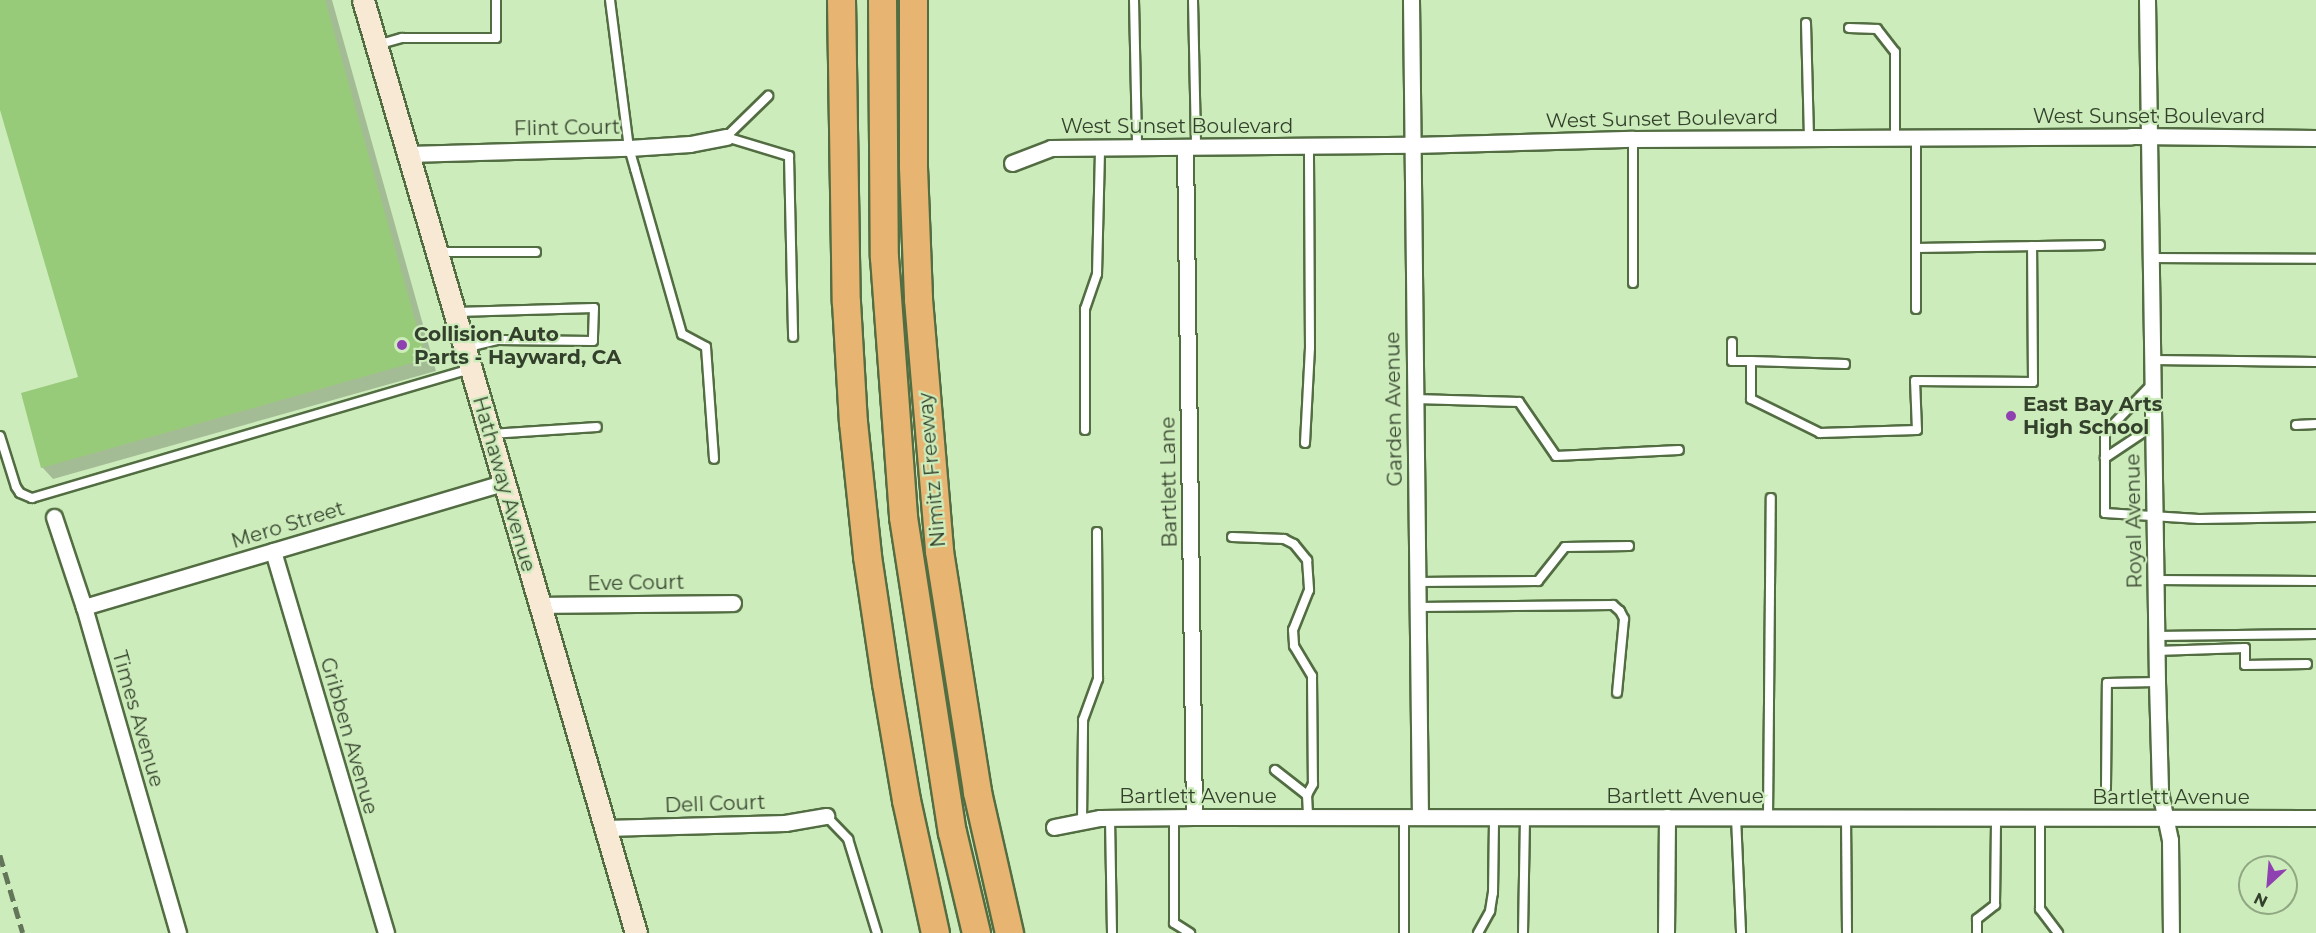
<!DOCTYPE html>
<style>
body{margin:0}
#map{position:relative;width:2316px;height:933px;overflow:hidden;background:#cdecbb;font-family:Montserrat,sans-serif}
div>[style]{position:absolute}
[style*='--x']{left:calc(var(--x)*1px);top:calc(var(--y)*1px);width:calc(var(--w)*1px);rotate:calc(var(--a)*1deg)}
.shadow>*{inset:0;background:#0003}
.building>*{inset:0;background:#98cb79}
.roads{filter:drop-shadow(2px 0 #526d42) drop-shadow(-2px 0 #526d42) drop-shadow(0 2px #526d42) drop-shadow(0 -2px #526d42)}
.lane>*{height:8px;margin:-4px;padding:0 4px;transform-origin:4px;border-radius:4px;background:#fff}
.street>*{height:15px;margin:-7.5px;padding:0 7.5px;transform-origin:7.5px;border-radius:7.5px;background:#fff}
.secondary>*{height:21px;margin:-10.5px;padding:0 10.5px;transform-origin:10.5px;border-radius:10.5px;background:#f8e9d4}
.highway>*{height:27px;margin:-13.5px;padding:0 13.5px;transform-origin:13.5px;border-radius:13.5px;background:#e7b571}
.rail>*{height:4.5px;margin-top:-2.25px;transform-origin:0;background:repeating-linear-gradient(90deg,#647659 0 12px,transparent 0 18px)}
.dots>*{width:16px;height:16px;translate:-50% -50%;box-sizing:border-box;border:3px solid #cdecbb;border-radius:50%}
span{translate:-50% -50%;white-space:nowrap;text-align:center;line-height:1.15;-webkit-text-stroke:4.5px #cdecbb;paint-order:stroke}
.street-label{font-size:20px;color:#33402c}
.poi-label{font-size:20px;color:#33402c;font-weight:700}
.left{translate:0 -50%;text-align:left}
.north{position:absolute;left:2238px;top:855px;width:60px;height:60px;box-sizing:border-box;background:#cdecbb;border:2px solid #8fa782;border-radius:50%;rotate:206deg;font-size:16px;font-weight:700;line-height:24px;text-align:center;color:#33402c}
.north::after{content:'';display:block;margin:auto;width:21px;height:27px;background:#9041b1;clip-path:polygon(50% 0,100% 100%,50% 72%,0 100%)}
</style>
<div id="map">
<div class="shadow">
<div style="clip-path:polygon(0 0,332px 0,436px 371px,53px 479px,42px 467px,80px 378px,0 105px)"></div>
</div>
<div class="building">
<div style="clip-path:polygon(0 0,325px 0,426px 359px,41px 468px,21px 393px,78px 377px,0 110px)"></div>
</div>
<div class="roads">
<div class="lane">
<div style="--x:610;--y:0;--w:149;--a:82.7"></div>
<div style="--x:629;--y:148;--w:22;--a:74"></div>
<div style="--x:635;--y:169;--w:172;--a:74.1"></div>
<div style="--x:682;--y:334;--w:27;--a:28"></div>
<div style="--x:706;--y:347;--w:112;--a:85.9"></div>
<div style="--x:1134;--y:0;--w:147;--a:88.8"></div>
<div style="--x:1193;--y:0;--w:147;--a:88.8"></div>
<div style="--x:1806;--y:23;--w:115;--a:88.5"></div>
<div style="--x:1849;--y:28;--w:28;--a:2"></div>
<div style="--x:1877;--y:29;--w:29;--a:52"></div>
<div style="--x:1895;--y:52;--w:86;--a:90"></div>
<div style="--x:377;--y:45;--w:26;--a:-16"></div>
<div style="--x:402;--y:38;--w:94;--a:0"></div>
<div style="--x:496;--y:38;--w:38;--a:-90"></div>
<div style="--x:726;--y:137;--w:66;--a:16.8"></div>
<div style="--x:789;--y:156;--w:181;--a:88.7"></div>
<div style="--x:726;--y:137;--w:59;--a:-44.3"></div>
<div style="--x:1633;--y:139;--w:144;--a:90"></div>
<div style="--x:1916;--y:248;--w:184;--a:-0.9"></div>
<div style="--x:439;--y:252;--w:97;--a:0"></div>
<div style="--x:2150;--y:258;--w:166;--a:0.3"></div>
<div style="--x:1916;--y:309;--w:171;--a:-90"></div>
<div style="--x:456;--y:312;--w:138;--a:-1.7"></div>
<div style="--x:594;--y:308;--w:33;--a:92"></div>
<div style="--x:593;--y:341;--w:96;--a:-179.4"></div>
<div style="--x:497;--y:340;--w:32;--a:166"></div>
<div style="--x:1732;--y:342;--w:19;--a:90"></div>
<div style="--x:1732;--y:361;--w:19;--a:0"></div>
<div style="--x:2152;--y:360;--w:164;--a:0.7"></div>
<div style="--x:1845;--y:364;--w:94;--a:-178.2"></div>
<div style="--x:1751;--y:361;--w:38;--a:90"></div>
<div style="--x:1751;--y:399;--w:77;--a:26.2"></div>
<div style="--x:1820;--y:433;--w:97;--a:-1.8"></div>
<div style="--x:1917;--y:430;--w:49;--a:-92.3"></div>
<div style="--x:1915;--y:381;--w:118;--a:0.5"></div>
<div style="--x:2033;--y:382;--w:136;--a:-90.4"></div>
<div style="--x:1415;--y:399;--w:104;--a:1.7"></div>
<div style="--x:1519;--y:402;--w:65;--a:55.6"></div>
<div style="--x:1556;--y:456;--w:123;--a:-2.8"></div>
<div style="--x:2296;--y:425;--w:20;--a:-3"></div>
<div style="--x:2153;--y:426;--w:58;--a:146.3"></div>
<div style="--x:2105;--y:458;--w:55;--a:90"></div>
<div style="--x:2105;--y:513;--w:94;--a:3.7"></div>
<div style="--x:2199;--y:519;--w:117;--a:-1"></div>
<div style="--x:1085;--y:430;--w:121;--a:-90"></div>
<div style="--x:1085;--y:309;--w:37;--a:-71"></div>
<div style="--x:1097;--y:274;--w:126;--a:-88.6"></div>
<div style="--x:491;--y:434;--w:106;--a:-3.8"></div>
<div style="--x:0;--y:436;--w:53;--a:72.6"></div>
<div style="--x:16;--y:487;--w:7;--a:56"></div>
<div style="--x:20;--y:493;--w:13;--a:23"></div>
<div style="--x:32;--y:498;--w:456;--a:-16.4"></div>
<div style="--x:1305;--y:443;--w:95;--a:-87"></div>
<div style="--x:1310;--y:348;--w:202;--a:-90.3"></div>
<div style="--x:2105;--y:458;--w:25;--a:-90"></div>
<div style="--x:2105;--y:433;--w:68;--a:-46.2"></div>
<div style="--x:1232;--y:537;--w:52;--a:2.2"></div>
<div style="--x:1284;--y:539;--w:11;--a:27"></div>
<div style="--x:1294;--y:544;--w:21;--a:51"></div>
<div style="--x:1307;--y:560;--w:30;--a:86"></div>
<div style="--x:1309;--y:590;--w:43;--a:111.8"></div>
<div style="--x:1293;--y:630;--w:16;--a:86"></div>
<div style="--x:1294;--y:646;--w:35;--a:59"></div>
<div style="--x:1312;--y:676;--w:108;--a:89.5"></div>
<div style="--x:1313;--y:784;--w:13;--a:119"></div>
<div style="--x:1307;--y:795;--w:22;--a:87"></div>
<div style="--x:2155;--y:580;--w:161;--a:0.4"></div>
<div style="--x:1417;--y:582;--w:121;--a:-0.5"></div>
<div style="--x:1538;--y:581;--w:43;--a:-51.5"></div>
<div style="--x:1565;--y:547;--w:64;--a:-0.9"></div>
<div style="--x:1418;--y:607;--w:195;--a:-0.6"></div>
<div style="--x:1613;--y:605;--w:9;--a:41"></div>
<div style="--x:1620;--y:611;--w:9;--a:63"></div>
<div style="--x:1624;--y:619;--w:74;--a:95.4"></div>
<div style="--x:2156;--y:636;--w:160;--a:-0.7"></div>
<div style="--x:2156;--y:651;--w:89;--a:-1.9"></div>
<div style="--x:2245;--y:648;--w:17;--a:90"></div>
<div style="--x:2245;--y:665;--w:62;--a:-0.9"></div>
<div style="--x:1275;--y:770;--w:41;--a:38"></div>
<div style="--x:2106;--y:788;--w:105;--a:-89.5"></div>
<div style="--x:2107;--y:683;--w:50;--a:-1.1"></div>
<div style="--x:826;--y:816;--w:32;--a:46"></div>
<div style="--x:848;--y:839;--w:98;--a:72.9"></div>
<div style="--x:1174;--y:817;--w:106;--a:90"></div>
<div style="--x:1174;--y:923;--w:19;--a:32"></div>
<div style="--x:1736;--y:817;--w:116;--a:87.5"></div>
<div style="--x:1768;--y:817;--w:319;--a:-89.5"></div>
<div style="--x:1846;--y:817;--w:116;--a:89.5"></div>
<div style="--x:1110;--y:818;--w:115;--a:89"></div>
<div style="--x:2040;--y:818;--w:91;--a:90"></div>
<div style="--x:2040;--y:909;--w:30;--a:53"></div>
<div style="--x:1082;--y:823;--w:103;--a:-89.4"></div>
<div style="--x:1083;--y:720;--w:44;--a:-69.9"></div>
<div style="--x:1098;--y:679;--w:147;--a:-90.4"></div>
<div style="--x:1404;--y:933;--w:116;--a:-90"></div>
<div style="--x:1478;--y:933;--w:25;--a:-61"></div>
<div style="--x:1490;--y:911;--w:18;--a:-81"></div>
<div style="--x:1493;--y:893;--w:76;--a:-89.2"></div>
<div style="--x:1523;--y:933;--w:116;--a:-89"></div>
<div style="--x:1977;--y:933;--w:14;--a:-90"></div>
<div style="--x:1977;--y:919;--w:23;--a:-38"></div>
<div style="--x:1995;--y:905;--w:87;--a:-89.3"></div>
</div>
<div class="street">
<div style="--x:1411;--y:0;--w:817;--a:89.37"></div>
<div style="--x:2147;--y:0;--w:682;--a:89.16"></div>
<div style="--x:2157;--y:682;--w:110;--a:88.4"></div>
<div style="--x:2160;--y:792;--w:49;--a:78.2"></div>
<div style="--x:2170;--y:840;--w:93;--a:89.4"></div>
<div style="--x:1185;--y:147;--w:670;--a:89.23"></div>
<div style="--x:408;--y:154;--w:221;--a:-1.6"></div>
<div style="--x:629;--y:148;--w:61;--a:-3.8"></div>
<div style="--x:690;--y:144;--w:37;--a:-11"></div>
<div style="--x:1012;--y:163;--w:42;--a:-21"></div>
<div style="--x:1051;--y:148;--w:362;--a:-0.5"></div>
<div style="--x:1413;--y:145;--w:220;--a:-1.6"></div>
<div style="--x:1633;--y:139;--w:498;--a:-0.3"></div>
<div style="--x:2131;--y:136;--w:185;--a:0.6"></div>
<div style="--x:54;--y:517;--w:95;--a:71.6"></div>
<div style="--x:84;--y:607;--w:339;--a:73.9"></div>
<div style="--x:273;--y:551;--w:398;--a:73.5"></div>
<div style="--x:539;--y:605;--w:194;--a:-0.6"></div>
<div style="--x:84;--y:607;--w:437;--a:-16.5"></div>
<div style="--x:1054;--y:827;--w:47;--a:-11.1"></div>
<div style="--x:1100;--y:818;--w:94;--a:-0.6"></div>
<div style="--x:1194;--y:817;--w:1122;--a:0.05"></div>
<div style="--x:605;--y:828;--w:180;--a:-1.6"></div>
<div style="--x:785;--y:823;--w:42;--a:-9.7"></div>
<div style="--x:1666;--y:933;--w:116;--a:-89.5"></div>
</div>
<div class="secondary">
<div style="--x:363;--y:0;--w:972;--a:73.69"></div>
</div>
<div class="highway">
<div style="--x:841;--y:0;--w:302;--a:89.1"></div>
<div style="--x:846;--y:302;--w:120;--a:86.7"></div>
<div style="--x:853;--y:422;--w:135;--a:84"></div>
<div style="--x:867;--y:556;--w:128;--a:81.5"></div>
<div style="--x:886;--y:683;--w:119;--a:80.3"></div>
<div style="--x:906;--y:800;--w:136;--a:77.7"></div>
<div style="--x:882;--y:0;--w:257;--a:89.6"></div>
<div style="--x:884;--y:257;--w:261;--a:85.8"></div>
<div style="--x:903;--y:517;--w:319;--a:81.2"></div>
<div style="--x:952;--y:832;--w:104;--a:76.6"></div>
<div style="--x:913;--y:0;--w:167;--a:90"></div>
<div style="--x:913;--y:167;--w:132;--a:87.8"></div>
<div style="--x:918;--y:299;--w:253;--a:85.2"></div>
<div style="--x:939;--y:551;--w:244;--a:81"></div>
<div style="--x:977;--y:792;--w:145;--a:77.2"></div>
</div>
</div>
<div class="rail">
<div style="--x:0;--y:855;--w:81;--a:73.6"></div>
</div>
<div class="dots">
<div style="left:402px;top:345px;background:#9041b1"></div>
<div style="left:2011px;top:416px;background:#9041b1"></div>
</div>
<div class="street-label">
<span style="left:2149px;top:116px">West Sunset Boulevard</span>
<span style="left:1662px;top:119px;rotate:-1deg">West Sunset Boulevard</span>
<span style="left:1177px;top:126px">West Sunset Boulevard</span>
<span style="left:567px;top:128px;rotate:-1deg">Flint Court</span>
<span style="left:1394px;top:409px;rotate:-91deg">Garden Avenue</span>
<span style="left:932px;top:470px;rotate:-95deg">Nimitz Freeway</span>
<span style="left:1169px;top:482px;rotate:-91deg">Bartlett Lane</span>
<span style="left:504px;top:484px;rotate:74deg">Hathaway Avenue</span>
<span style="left:2134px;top:521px;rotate:-91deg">Royal Avenue</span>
<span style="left:288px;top:525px;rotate:-17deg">Mero Street</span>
<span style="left:636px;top:583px;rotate:-1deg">Eve Court</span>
<span style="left:138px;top:719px;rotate:74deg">Times Avenue</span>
<span style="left:349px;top:736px;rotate:74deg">Gribben Avenue</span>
<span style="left:1198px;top:796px">Bartlett Avenue</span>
<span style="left:1685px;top:796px">Bartlett Avenue</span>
<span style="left:2171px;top:797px">Bartlett Avenue</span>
<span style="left:715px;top:804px;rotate:-2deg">Dell Court</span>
</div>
<div class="poi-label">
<span class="left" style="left:414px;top:346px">Collision Auto<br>Parts - Hayward, CA</span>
<span class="left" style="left:2023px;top:416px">East Bay Arts<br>High School</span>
</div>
<div class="north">N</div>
</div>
